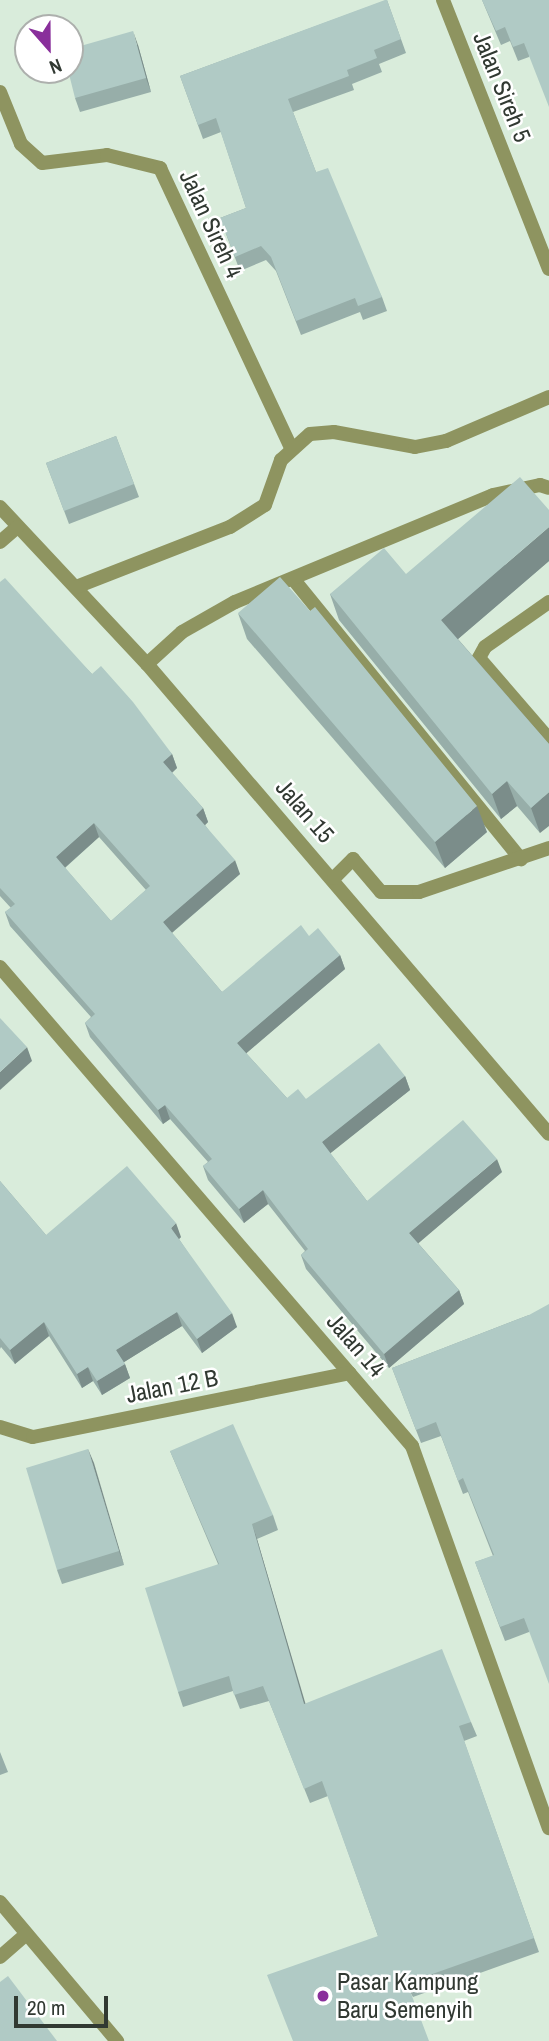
<!DOCTYPE html>
<style>
body{margin:0}
#map{position:relative;width:549px;height:2041px;overflow:hidden;background:#d9ecdb;font-family:"Archivo Narrow",sans-serif}
div>[style]{position:absolute}
[style*='--x']{left:calc(var(--x)*1px);top:calc(var(--y)*1px);width:calc(var(--w)*1px);rotate:calc(var(--a)*1deg)}
.street>*{height:14px;margin:-7px;padding:0 7px;transform-origin:7px;border-radius:7px;background:#8e9460}
.wall>*{inset:0;background:#97aea9}
.shaded-wall>*{inset:0;background:#7b8d8a}
.building>*{inset:0;background:#b0cac5}
.dots>*{width:19px;height:19px;translate:-50% -50%;box-sizing:border-box;border:4px solid #fff;border-radius:50%}
span{translate:-50% -50%;white-space:nowrap;text-align:center;line-height:1.15;-webkit-text-stroke:5px #fff;paint-order:stroke}
.street-label{font-size:24px;color:#313932}
.poi-label{font-size:24px;color:#313932}
.left{translate:0 -50%;text-align:left}
.north{position:absolute;left:14px;top:14px;width:70px;height:70px;box-sizing:border-box;background:#fff;border:2px solid #adb0ad;border-radius:50%;rotate:159deg;font-size:19px;font-weight:700;line-height:28px;text-align:center;color:#313932}
.north::after{content:'';display:block;margin:auto;width:24px;height:32px;background:#892f9b;clip-path:polygon(50% 0,100% 100%,50% 72%,0 100%)}
.scale{position:absolute;left:14px;top:1996px;width:94px;height:32px;box-sizing:border-box;border:4px solid #313932;border-top:0;padding-left:9px;font-size:21px;line-height:24px;white-space:nowrap;color:#313932;-webkit-text-stroke:5px #fff;paint-order:stroke}
</style>
<div id="map">
<div class="street">
<div style="--x:443;--y:0;--w:289;--a:68.5"></div>
<div style="--x:0;--y:92;--w:56;--a:68"></div>
<div style="--x:21;--y:144;--w:28;--a:42"></div>
<div style="--x:42;--y:163;--w:65;--a:-7"></div>
<div style="--x:107;--y:155;--w:55;--a:13.8"></div>
<div style="--x:160;--y:168;--w:307;--a:64.9"></div>
<div style="--x:0;--y:507;--w:215;--a:46.9"></div>
<div style="--x:147;--y:664;--w:618;--a:49.46"></div>
<div style="--x:0;--y:542;--w:23;--a:-41"></div>
<div style="--x:294;--y:580;--w:360;--a:50.9"></div>
<div style="--x:76;--y:587;--w:165;--a:-21.3"></div>
<div style="--x:230;--y:527;--w:41;--a:-32.2"></div>
<div style="--x:265;--y:505;--w:48;--a:-70.4"></div>
<div style="--x:281;--y:460;--w:39;--a:-42"></div>
<div style="--x:310;--y:434;--w:24;--a:-5"></div>
<div style="--x:334;--y:432;--w:82;--a:10.5"></div>
<div style="--x:415;--y:447;--w:32;--a:-11"></div>
<div style="--x:446;--y:441;--w:112;--a:-23.1"></div>
<div style="--x:549;--y:602;--w:78;--a:144.9"></div>
<div style="--x:485;--y:647;--w:13;--a:119"></div>
<div style="--x:479;--y:658;--w:107;--a:49.2"></div>
<div style="--x:147;--y:664;--w:47;--a:-42.4"></div>
<div style="--x:182;--y:632;--w:61;--a:-29.5"></div>
<div style="--x:235;--y:602;--w:279;--a:-22.5"></div>
<div style="--x:493;--y:495;--w:48;--a:-12"></div>
<div style="--x:540;--y:485;--w:9;--a:18"></div>
<div style="--x:334;--y:878;--w:27;--a:-45"></div>
<div style="--x:353;--y:859;--w:43;--a:49.7"></div>
<div style="--x:381;--y:892;--w:38;--a:0"></div>
<div style="--x:419;--y:892;--w:137;--a:-18.7"></div>
<div style="--x:0;--y:967;--w:632;--a:49.3"></div>
<div style="--x:412;--y:1446;--w:406;--a:70.3"></div>
<div style="--x:0;--y:1427;--w:34;--a:17"></div>
<div style="--x:33;--y:1437;--w:323;--a:-11.4"></div>
<div style="--x:0;--y:1902;--w:182;--a:49.9"></div>
<div style="--x:0;--y:1957;--w:35;--a:-41"></div>
</div>
<div class="wall">
<div style="clip-path:polygon(387px 0,406px 53px,379px 64px,382px 72px,352px 84px,354px 90px,293px 112px,316px 172px,382px 297px,387px 311px,363px 320px,360px 312px,301px 335px,276px 271px,266px 260px,240px 271px,220px 218px,246px 208px,221px 132px,203px 139px,180px 76px)"></div>
<div style="clip-path:polygon(482px 0,549px 0,529px 57px,518px 61px,510px 41px,501px 45px)"></div>
<div style="clip-path:polygon(138px 45px,151px 92px,80px 112px,75px 98px)"></div>
<div style="clip-path:polygon(116px 436px,139px 497px,69px 524px,46px 463px)"></div>
<div style="clip-path:polygon(549px 561px,458px 639px,549px 744px,540px 833px,517px 806px,501px 819px,339px 620px,330px 594px,406px 574px)"></div>
<div style="clip-path:polygon(evenodd,0 582px,172px 754px,177px 768px,172px 773px,203px 808px,208px 822px,205px 825px,240px 874px,172px 933px,222px 992px,309px 936px,340px 955px,345px 969px,246px 1053px,287px 1098px,306px 1099px,405px 1076px,410px 1090px,330px 1153px,367px 1201px,502px 1172px,418px 1243px,459px 1290px,464px 1304px,389px 1368px,306px 1269px,301px 1255px,305px 1251px,268px 1204px,244px 1223px,208px 1180px,203px 1166px,208px 1162px,170px 1119px,163px 1124px,90px 1037px,85px 1023px,91px 1017px,10px 926px,5px 912px,11px 908px,0 896px,0 582px,99px 837px,146px 890px,111px 921px,65px 868px,99px 837px)"></div>
<div style="clip-path:polygon(238px 613px,487px 832px,445px 868px,247px 639px)"></div>
<div style="clip-path:polygon(0 1181px,46px 1235px,181px 1237px,179px 1239px,237px 1327px,202px 1353px,182px 1326px,124px 1362px,130px 1378px,102px 1395px,93px 1381px,82px 1388px,49px 1336px,15px 1364px,1px 1347px,0 1349px)"></div>
<div style="clip-path:polygon(529px 1315px,529px 1632px,505px 1641px,475px 1562px,493px 1556px,468px 1492px,463px 1494px,441px 1436px,421px 1443px,392px 1368px)"></div>
<div style="clip-path:polygon(88px 1449px,124px 1565px,62px 1584px,57px 1570px)"></div>
<div style="clip-path:polygon(170px 1451px,273px 1515px,278px 1530px,257px 1539px,305px 1704px,471px 1722px,477px 1736px,464px 1741px,539px 1952px,413px 1997px,378px 1936px,328px 1796px,310px 1803px,269px 1701px,240px 1709px,233px 1691px,183px 1707px,178px 1692px,218px 1564px)"></div>
<div style="clip-path:polygon(0 1752px,8px 1772px,0 1775px)"></div>
</div>
<div class="shaded-wall">
<div style="clip-path:polygon(133px 31px,138px 45px,151px 92px,146px 78px)"></div>
<div style="clip-path:polygon(549px 527px,549px 561px,451px 645px,441px 620px)"></div>
<div style="clip-path:polygon(172px 754px,177px 768px,168px 776px,163px 762px)"></div>
<div style="clip-path:polygon(507px 781px,517px 806px,501px 819px,492px 794px)"></div>
<div style="clip-path:polygon(549px 792px,549px 826px,540px 833px,531px 808px)"></div>
<div style="clip-path:polygon(477px 806px,487px 832px,445px 868px,435px 842px)"></div>
<div style="clip-path:polygon(203px 808px,208px 822px,201px 829px,196px 815px)"></div>
<div style="clip-path:polygon(94px 823px,99px 837px,61px 871px,56px 857px)"></div>
<div style="clip-path:polygon(235px 860px,240px 874px,168px 936px,163px 922px)"></div>
<div style="clip-path:polygon(340px 955px,345px 969px,242px 1057px,237px 1043px)"></div>
<div style="clip-path:polygon(27px 1047px,32px 1061px,0 1090px,0 1072px)"></div>
<div style="clip-path:polygon(405px 1076px,410px 1090px,327px 1156px,322px 1142px)"></div>
<div style="clip-path:polygon(165px 1105px,170px 1119px,163px 1124px,158px 1110px)"></div>
<div style="clip-path:polygon(497px 1159px,502px 1172px,414px 1247px,409px 1233px)"></div>
<div style="clip-path:polygon(263px 1190px,268px 1204px,244px 1223px,239px 1209px)"></div>
<div style="clip-path:polygon(176px 1223px,181px 1237px,176px 1242px,171px 1228px)"></div>
<div style="clip-path:polygon(459px 1290px,464px 1304px,389px 1368px,384px 1354px)"></div>
<div style="clip-path:polygon(177px 1312px,182px 1326px,121px 1364px,116px 1350px)"></div>
<div style="clip-path:polygon(232px 1313px,237px 1327px,202px 1353px,197px 1339px)"></div>
<div style="clip-path:polygon(44px 1322px,49px 1336px,15px 1364px,10px 1350px)"></div>
<div style="clip-path:polygon(125px 1364px,130px 1378px,102px 1395px,97px 1381px)"></div>
<div style="clip-path:polygon(88px 1367px,93px 1381px,82px 1388px,77px 1374px)"></div>
<div style="clip-path:polygon(88px 1449px,94px 1463px,124px 1565px,119px 1551px)"></div>
<div style="clip-path:polygon(252px 1524px,257px 1539px,310px 1719px,304px 1704px)"></div>
</div>
<div class="building">
<div style="clip-path:polygon(385px 0,387px 0,401px 39px,374px 50px,377px 58px,347px 70px,349px 76px,288px 99px,316px 172px,328px 168px,382px 297px,358px 306px,355px 298px,296px 321px,271px 257px,261px 246px,235px 257px,220px 218px,246px 208px,216px 118px,198px 125px,180px 76px)"></div>
<div style="clip-path:polygon(482px 0,549px 0,549px 107px,524px 43px,513px 47px,505px 27px,496px 31px)"></div>
<div style="clip-path:polygon(133px 31px,146px 78px,75px 98px,68px 70px,70px 70px,70px 49px)"></div>
<div style="clip-path:polygon(116px 436px,134px 484px,64px 511px,46px 463px)"></div>
<div style="clip-path:polygon(520px 477px,549px 510px,549px 527px,441px 620px,549px 744px,549px 792px,531px 808px,507px 781px,492px 794px,330px 594px,384px 548px,406px 574px)"></div>
<div style="clip-path:polygon(280px 577px,310px 611px,315px 607px,477px 806px,435px 842px,238px 613px)"></div>
<div style="clip-path:polygon(evenodd,5px 578px,92px 674px,101px 666px,133px 702px,172px 754px,163px 762px,203px 808px,196px 815px,235px 860px,163px 922px,222px 992px,301px 925px,309px 936px,318px 928px,340px 955px,237px 1043px,287px 1098px,298px 1089px,306px 1099px,379px 1043px,405px 1076px,322px 1142px,367px 1201px,463px 1120px,497px 1159px,409px 1233px,459px 1290px,384px 1354px,301px 1255px,308px 1249px,263px 1190px,239px 1209px,203px 1166px,212px 1159px,165px 1105px,158px 1110px,85px 1023px,95px 1014px,5px 912px,15px 904px,0 888px,0 582px,5px 578px,94px 823px,150px 886px,111px 921px,56px 857px,94px 823px)"></div>
<div style="clip-path:polygon(0 1018px,27px 1047px,0 1072px)"></div>
<div style="clip-path:polygon(127px 1166px,176px 1223px,171px 1228px,232px 1313px,197px 1339px,177px 1312px,116px 1350px,125px 1364px,97px 1381px,88px 1367px,77px 1374px,44px 1322px,10px 1350px,0 1338px,0 1181px,46px 1235px)"></div>
<div style="clip-path:polygon(549px 1304px,549px 1684px,524px 1618px,500px 1627px,475px 1562px,494px 1555px,463px 1478px,458px 1481px,436px 1422px,416px 1430px,392px 1368px,529px 1315px)"></div>
<div style="clip-path:polygon(233px 1424px,273px 1515px,252px 1524px,304px 1704px,442px 1649px,471px 1722px,459px 1726px,534px 1938px,407px 1983px,429px 2041px,293px 2041px,267px 1975px,378px 1936px,322px 1781px,304px 1789px,263px 1686px,234px 1695px,229px 1676px,178px 1692px,145px 1588px,219px 1564px,170px 1451px)"></div>
<div style="clip-path:polygon(88px 1449px,119px 1551px,57px 1570px,26px 1468px)"></div>
<div style="clip-path:polygon(8px 1976px,57px 2041px,0 2041px,0 1982px)"></div>
</div>
<div class="dots">
<div style="left:323px;top:1996px;background:#892f9b"></div>
</div>
<div class="street-label">
<span style="left:502px;top:87px;rotate:68deg">Jalan Sireh 5</span>
<span style="left:211px;top:224px;rotate:65deg">Jalan Sireh 4</span>
<span style="left:305px;top:811px;rotate:49deg">Jalan 15</span>
<span style="left:356px;top:1345px;rotate:49deg">Jalan 14</span>
<span style="left:172px;top:1386px;rotate:-11deg">Jalan 12 B</span>
</div>
<div class="poi-label">
<span class="left" style="left:337px;top:1996px">Pasar Kampung<br>Baru Semenyih</span>
</div>
<div class="north">N</div>
<div class="scale">20 m</div>
</div>
